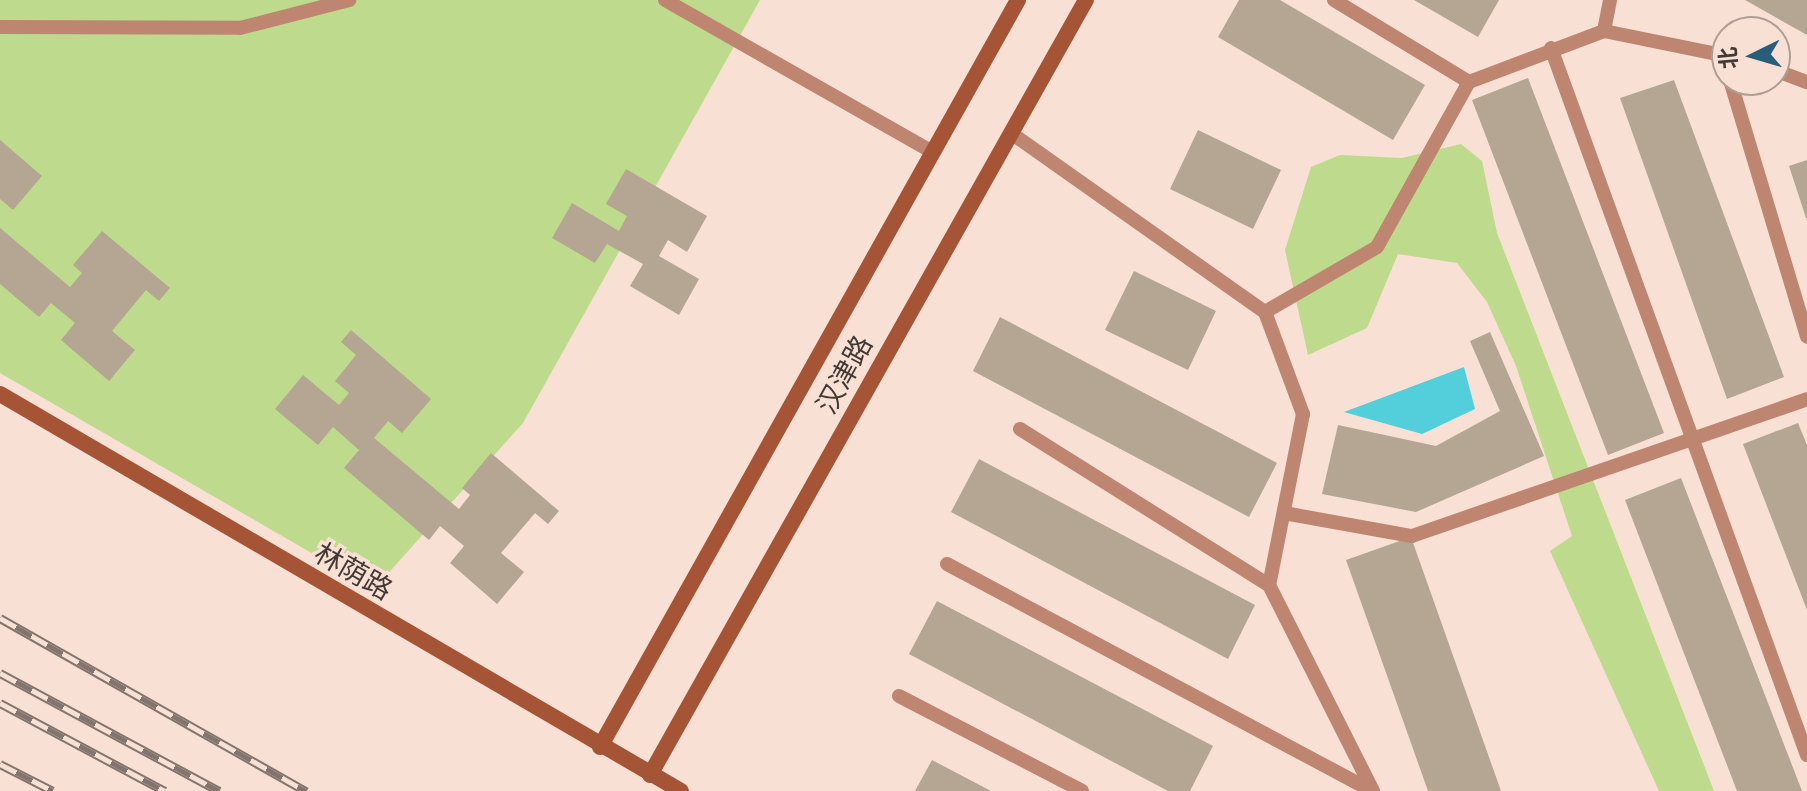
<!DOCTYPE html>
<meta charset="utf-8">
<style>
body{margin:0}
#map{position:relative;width:1807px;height:791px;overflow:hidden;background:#f8e0d4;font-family:Rubik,"Noto Sans SC",sans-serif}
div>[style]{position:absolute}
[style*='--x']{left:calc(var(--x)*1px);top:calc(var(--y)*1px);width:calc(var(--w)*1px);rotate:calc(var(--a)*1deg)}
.green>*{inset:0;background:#beda8c}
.water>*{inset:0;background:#53cfdc}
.building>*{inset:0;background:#b5a593}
.lane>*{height:14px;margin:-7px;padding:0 7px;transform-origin:7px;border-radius:7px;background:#be8571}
.secondary>*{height:16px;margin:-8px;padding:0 8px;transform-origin:8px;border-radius:8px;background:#a55436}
.rail>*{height:9px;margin-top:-4.5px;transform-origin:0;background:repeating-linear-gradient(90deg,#f8e0d4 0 18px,#83756d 0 36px);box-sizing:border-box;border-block:2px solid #83756d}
span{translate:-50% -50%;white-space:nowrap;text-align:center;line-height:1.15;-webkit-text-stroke:7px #f8e0d4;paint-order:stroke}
.street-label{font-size:28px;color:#433a35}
.north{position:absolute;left:1711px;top:16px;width:80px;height:80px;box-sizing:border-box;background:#f8e0d4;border:2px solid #b09e94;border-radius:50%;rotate:265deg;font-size:22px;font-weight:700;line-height:32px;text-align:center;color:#433a35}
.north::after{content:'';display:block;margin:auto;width:28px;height:36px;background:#285e79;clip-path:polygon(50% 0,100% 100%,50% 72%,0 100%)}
</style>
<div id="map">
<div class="green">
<div style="clip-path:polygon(0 0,760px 0,523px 423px,374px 589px,0 373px)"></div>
<div style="clip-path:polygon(1461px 144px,1482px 161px,1497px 233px,1714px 791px,1659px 791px,1550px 551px,1572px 536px,1516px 366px,1487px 302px,1457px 263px,1398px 254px,1367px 328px,1308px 355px,1285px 250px,1311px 167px,1340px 155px,1402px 158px)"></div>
</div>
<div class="water">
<div style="clip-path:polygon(1464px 367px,1475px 409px,1422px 434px,1344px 412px)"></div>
</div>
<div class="building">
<div style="clip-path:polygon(1239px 0,1280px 0,1425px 85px,1393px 140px,1218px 37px)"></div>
<div style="clip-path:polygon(1414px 0,1499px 0,1478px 37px)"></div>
<div style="clip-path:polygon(1745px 0,1807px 0,1807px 35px)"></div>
<div style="clip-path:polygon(1528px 78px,1664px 433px,1608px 455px,1472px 100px)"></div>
<div style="clip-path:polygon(1674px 80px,1784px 377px,1727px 399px,1620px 98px)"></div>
<div style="clip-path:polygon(1198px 130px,1281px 170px,1253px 229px,1170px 189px)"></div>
<div style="clip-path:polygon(0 140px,42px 176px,13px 210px,0 199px)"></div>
<div style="clip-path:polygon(1807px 160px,1807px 218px,1806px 218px,1789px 166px)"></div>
<div style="clip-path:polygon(626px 169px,707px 216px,687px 252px,668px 240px,659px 256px,699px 279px,679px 315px,630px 286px,643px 264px,607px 244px,595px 263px,552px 238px,572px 203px,619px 231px,627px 216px,606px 204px)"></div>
<div style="clip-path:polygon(0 228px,70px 287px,82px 273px,73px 265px,102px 231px,170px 288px,159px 301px,146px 290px,112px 331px,135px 350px,109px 381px,61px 340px,75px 323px,51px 303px,39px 317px,0 284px)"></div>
<div style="clip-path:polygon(1134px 271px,1216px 311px,1188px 370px,1105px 330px)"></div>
<div style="clip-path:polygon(1000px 317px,1277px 463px,1249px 517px,973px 371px)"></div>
<div style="clip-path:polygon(351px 330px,431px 399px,402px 433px,388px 421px,374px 438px,459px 509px,470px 495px,462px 488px,491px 453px,559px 511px,548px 524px,535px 513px,501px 553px,524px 572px,497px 604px,450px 563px,464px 546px,440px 526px,429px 540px,344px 468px,359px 450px,333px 427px,318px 445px,275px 409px,303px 375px,339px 405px,349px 393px,335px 381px,356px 355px,341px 342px)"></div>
<div style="clip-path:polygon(1490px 332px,1544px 456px,1416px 512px,1322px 494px,1338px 425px,1436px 446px,1500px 411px,1470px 341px)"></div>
<div style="clip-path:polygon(1798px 423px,1807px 445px,1807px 610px,1743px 444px)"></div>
<div style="clip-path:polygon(979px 459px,1255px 605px,1228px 659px,951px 512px)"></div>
<div style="clip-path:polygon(1681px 478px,1802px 791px,1737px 791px,1625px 500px)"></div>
<div style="clip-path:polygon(1411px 537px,1501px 791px,1428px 791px,1346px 560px)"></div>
<div style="clip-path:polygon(937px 601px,1213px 746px,1190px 791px,1168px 791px,909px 654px)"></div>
<div style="clip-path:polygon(932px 760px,991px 791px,915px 791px)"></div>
</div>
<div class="lane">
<div style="--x:665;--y:0;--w:308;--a:29.6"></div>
<div style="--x:1334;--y:0;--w:158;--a:31.3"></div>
<div style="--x:0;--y:27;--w:240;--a:0.2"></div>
<div style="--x:240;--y:28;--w:113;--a:-14.4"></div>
<div style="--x:1604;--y:31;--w:32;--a:-79"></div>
<div style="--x:1551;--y:48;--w:752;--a:70.1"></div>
<div style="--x:1775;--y:70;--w:34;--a:21"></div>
<div style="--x:1730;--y:80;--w:268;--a:73.3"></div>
<div style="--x:1011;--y:133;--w:311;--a:35.2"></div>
<div style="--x:1265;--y:312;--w:109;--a:69.6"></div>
<div style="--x:1303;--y:414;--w:174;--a:101.2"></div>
<div style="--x:1269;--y:585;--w:231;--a:63.2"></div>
<div style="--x:1265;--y:312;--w:129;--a:-30.1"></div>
<div style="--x:1377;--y:247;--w:189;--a:-60.9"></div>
<div style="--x:1469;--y:82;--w:144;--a:-20.7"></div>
<div style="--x:1604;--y:31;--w:126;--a:11.5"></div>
<div style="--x:1020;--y:429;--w:294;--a:32.1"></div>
<div style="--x:1284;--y:513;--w:130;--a:10.2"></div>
<div style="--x:1412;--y:536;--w:418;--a:-19.1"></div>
<div style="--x:947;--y:564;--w:474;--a:28.1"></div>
<div style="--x:899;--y:696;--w:206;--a:27.4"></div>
</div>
<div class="secondary">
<div style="--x:0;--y:394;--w:788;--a:30.24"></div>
<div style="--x:600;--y:747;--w:856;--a:-60.77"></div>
<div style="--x:650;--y:775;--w:889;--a:-60.64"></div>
</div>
<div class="rail">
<div style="--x:0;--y:618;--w:352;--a:29.5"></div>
<div style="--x:0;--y:673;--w:249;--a:28.3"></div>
<div style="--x:0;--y:703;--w:187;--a:28.1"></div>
<div style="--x:0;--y:764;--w:59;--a:27"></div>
</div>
<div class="street-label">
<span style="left:845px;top:375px;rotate:-61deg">汉津路</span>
<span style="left:353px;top:572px;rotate:30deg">林荫路</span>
</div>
<div class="north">北</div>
</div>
